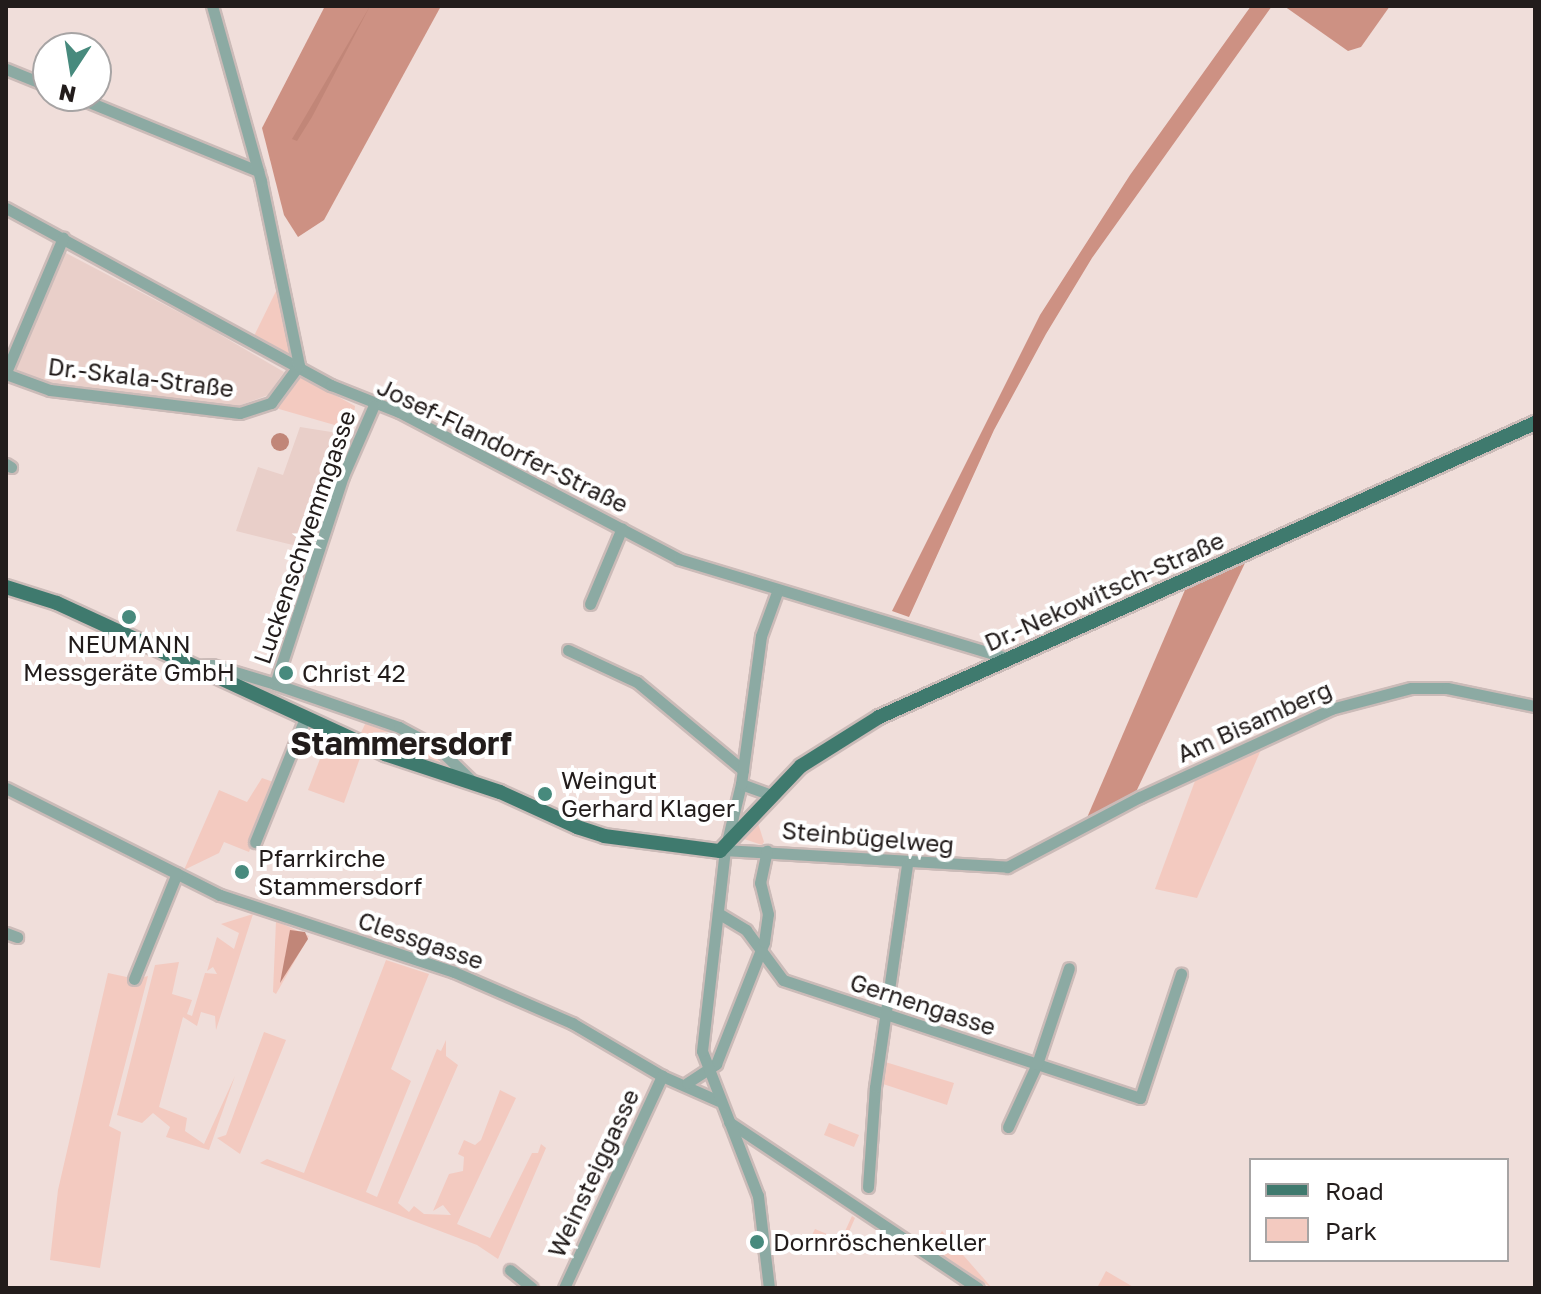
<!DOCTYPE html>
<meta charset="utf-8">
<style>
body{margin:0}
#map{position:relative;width:1541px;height:1294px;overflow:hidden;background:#f0deda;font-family:"Golos Text",sans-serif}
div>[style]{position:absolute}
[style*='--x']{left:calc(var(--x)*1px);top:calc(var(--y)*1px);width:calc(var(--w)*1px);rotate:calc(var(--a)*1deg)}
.built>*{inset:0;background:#e9cfc9}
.green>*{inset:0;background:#f3cac0}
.forest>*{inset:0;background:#cd9183}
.water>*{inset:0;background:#c18678}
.round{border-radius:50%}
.roads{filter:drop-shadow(2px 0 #cbbbb8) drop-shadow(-2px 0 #cbbbb8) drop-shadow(0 2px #cbbbb8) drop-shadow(0 -2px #cbbbb8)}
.minor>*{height:11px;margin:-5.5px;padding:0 5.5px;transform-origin:5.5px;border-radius:5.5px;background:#8caaa3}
.major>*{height:14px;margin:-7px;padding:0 7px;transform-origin:7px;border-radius:7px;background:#3f7a6e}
.dots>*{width:22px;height:22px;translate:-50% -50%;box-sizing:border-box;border:4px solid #fff;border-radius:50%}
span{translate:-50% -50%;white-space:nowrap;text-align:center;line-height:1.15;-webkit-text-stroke:8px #fff;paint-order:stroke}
.street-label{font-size:24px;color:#221c1b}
.poi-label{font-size:24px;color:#221c1b}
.left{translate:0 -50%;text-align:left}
.district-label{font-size:32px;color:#221c1b;font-weight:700}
.frame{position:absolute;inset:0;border:8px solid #221c1b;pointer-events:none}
.legend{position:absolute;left:1249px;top:1158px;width:260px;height:104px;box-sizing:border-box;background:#fff;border:2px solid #a7a4a4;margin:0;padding:10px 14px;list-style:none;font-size:24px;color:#221c1b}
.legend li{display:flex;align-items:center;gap:16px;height:40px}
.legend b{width:40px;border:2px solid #a7a4a4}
.north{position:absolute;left:32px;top:32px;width:80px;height:80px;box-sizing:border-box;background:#fff;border:2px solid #a7a4a4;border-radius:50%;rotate:192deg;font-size:22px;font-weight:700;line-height:32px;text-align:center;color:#221c1b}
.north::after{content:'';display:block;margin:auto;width:28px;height:36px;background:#478a7d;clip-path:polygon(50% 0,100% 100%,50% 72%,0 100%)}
</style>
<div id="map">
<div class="built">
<div style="clip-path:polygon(64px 252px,207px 327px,284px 372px,268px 395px,238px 406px,42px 385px,11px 371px)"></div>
<div style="clip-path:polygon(300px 427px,350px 435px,309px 549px,236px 531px,258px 467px,283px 475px)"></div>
</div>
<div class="green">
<div style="clip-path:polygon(278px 287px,292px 357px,254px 336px)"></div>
<div style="clip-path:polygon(296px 374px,355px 406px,352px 430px,279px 409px,275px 405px)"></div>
<div style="clip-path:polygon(366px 722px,391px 732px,373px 732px,372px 739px,384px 748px,359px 737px)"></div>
<div style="clip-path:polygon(397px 733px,439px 755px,440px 766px,389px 750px)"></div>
<div style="clip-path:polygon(1263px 745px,1197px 898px,1155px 889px,1195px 781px)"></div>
<div style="clip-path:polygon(325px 746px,360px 758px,344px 803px,308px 790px)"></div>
<div style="clip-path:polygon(262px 778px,276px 783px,249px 852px,224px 842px,219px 853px,184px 870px,219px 790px,247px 802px)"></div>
<div style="clip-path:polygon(756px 817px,764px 842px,762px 845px,744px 839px)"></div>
<div style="clip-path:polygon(253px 914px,216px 1030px,215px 1016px,201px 1012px,197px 1026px,183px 1017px,159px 1107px,187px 1118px,185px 1131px,204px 1144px,235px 1076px,209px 1150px,166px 1137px,170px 1127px,153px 1113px,142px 1123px,117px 1115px,155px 965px,179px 962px,172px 994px,192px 1000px,187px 1014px,192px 1016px,205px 973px,217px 974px,213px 967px,207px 971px,217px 937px,234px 949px,239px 933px,221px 924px)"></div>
<div style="clip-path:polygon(276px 921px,309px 936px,276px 994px,273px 992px)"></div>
<div style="clip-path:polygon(386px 960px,429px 974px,391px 1069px,411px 1081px,366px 1192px,377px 1197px,437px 1049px,441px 1051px,446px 1040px,446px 1056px,458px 1065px,398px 1203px,409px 1212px,414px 1206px,424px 1214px,451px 1215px,443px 1205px,433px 1211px,449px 1174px,463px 1171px,464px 1157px,458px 1154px,464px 1140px,475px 1145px,481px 1140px,500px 1090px,516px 1098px,457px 1224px,490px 1238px,532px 1153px,538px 1153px,541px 1144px,546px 1148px,498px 1259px,477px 1245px,260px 1163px,267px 1159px,304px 1173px)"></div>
<div style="clip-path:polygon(108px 973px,136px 979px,148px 976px,109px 1126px,121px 1132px,100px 1268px,50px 1260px,58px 1190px)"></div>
<div style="clip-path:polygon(264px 1032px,286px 1040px,240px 1154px,217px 1138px,226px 1135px)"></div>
<div style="clip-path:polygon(882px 1061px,954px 1083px,947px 1105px,880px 1083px)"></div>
<div style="clip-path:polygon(829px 1123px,859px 1135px,854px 1147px,824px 1135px)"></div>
<div style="clip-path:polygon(852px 1216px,855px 1218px,841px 1250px,811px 1237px,815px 1229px,841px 1240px)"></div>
<div style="clip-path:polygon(942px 1231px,992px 1288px,929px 1250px)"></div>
<div style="clip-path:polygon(1106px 1271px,1135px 1288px,1097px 1288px)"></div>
</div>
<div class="forest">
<div style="clip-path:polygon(325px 6px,441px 6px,324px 220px,298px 237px,284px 215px,262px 128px)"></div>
<div style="clip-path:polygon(1251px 6px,1272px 6px,1092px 258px,1046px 334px,994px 430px,909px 617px,892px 611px,1040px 315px,1130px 175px)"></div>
<div style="clip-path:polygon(1284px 6px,1390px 6px,1361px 47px,1348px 51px)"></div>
<div style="clip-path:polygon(1245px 563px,1135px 794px,1086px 820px,1185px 590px)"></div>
</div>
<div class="water">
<div style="clip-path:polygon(370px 6px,312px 117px,297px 141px,292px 139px)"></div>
<div class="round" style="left:271px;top:433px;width:18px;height:18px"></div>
<div style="clip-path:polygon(290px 930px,305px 932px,308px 939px,280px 983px)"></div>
</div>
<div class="roads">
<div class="minor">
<div style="--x:6;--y:69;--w:45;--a:22"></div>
<div style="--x:74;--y:96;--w:199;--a:22.2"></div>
<div style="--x:6;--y:208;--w:370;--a:28.6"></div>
<div style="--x:331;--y:385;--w:73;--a:21.7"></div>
<div style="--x:399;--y:412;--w:316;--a:27.7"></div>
<div style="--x:679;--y:559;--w:343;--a:16.8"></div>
<div style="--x:6;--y:372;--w:146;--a:-67"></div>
<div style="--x:6;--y:374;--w:47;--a:20"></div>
<div style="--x:50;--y:390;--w:191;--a:6.9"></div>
<div style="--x:240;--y:413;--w:33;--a:-18"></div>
<div style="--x:271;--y:403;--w:47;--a:-53.6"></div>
<div style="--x:299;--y:365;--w:188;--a:-101.7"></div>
<div style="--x:261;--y:181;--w:182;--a:-105.6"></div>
<div style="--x:6;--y:464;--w:6;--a:31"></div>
<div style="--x:590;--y:604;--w:82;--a:-67.2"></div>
<div style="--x:568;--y:650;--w:76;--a:24.9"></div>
<div style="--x:637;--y:682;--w:138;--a:39.7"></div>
<div style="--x:195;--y:666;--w:17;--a:-3"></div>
<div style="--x:212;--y:665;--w:66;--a:16.8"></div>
<div style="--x:275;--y:684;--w:131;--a:19.1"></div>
<div style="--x:399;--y:727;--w:44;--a:28.3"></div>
<div style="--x:438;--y:748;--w:45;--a:44.1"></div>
<div style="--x:275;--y:684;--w:219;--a:-71.9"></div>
<div style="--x:343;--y:476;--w:77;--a:-66.4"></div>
<div style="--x:741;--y:784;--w:32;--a:20"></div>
<div style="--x:6;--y:788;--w:239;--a:26.6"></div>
<div style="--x:220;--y:895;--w:246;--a:18.2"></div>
<div style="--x:454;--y:972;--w:129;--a:23.4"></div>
<div style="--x:572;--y:1023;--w:104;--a:30.5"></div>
<div style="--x:662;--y:1076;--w:62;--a:23.7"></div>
<div style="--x:255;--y:842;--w:134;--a:-68"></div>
<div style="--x:725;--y:850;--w:283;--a:3.4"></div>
<div style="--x:1007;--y:867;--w:150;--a:-27.8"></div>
<div style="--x:1140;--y:797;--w:210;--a:-24.7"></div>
<div style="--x:1331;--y:709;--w:83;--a:-14.7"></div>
<div style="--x:1411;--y:688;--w:36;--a:0"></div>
<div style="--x:1447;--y:688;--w:90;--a:11.6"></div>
<div style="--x:718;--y:913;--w:33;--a:31"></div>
<div style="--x:746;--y:930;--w:62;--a:53.5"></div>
<div style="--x:783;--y:980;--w:376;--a:18.3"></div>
<div style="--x:1140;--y:1098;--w:131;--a:-71.7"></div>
<div style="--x:6;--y:933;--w:12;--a:20"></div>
<div style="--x:134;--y:979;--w:114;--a:-67.9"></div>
<div style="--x:687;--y:1083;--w:35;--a:-33"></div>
<div style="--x:716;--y:1064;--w:131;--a:-68.5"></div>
<div style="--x:764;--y:942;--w:28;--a:-82"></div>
<div style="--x:768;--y:914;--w:32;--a:-104"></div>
<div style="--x:760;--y:883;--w:33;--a:-78"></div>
<div style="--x:729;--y:1122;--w:299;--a:33.7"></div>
<div style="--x:1008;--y:1127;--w:69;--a:-65.3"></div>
<div style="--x:1037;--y:1064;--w:101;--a:-71.6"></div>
<div style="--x:868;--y:1187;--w:100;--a:-86"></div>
<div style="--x:875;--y:1087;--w:225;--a:-81.8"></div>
<div style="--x:510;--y:1270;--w:28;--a:39"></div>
<div style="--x:564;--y:1288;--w:234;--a:-65.2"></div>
<div style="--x:769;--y:1288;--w:93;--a:-96.8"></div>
<div style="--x:758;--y:1196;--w:155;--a:-111.1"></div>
<div style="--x:702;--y:1051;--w:202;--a:-83.5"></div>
<div style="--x:725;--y:850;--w:68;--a:-76.4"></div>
<div style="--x:741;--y:784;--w:149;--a:-82.3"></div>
<div style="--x:761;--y:636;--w:47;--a:-70"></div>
</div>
<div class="major">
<div style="--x:6;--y:587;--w:53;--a:17.4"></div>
<div style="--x:57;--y:603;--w:361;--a:24.7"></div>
<div style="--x:385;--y:754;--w:121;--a:18.3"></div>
<div style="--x:500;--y:792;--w:85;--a:24.4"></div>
<div style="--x:577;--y:827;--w:28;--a:18"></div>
<div style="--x:604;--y:836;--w:117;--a:7.4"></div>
<div style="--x:720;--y:851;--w:117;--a:-46.4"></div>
<div style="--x:801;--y:766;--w:92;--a:-32.1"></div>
<div style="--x:879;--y:717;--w:719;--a:-24.14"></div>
</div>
</div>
<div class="dots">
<div style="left:129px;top:617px;background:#478a7d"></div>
<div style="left:286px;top:673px;background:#478a7d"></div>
<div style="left:545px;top:794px;background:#478a7d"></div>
<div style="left:242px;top:872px;background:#478a7d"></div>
<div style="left:757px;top:1242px;background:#478a7d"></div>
</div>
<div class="street-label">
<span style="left:141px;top:377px;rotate:7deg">Dr.-Skala-Straße</span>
<span style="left:503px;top:445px;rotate:26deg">Josef-Flandorfer-Straße</span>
<span style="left:304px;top:537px;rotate:-71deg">Luckenschwemmgasse</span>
<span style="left:1104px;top:591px;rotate:-24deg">Dr.-Nekowitsch-Straße</span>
<span style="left:1254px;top:721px;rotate:-24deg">Am Bisamberg</span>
<span style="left:868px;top:837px;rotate:5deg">Steinbügelweg</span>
<span style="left:421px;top:940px;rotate:19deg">Clessgasse</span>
<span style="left:923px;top:1004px;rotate:18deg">Gernengasse</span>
<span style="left:593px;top:1173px;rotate:-65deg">Weinsteiggasse</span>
</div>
<div class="poi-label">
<span style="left:129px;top:658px">NEUMANN<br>Messgeräte GmbH</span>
<span class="left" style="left:302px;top:673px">Christ 42</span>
<span class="left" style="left:561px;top:794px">Weingut<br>Gerhard Klager</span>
<span class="left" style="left:258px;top:872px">Pfarrkirche<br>Stammersdorf</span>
<span class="left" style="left:773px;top:1242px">Dornröschenkeller</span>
</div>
<div class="district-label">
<span style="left:401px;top:743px">Stammersdorf</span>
</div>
<div class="frame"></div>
<ul class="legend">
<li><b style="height:10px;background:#3f7a6e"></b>Road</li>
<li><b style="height:22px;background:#f3cac0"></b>Park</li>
</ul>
<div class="north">N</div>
</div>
